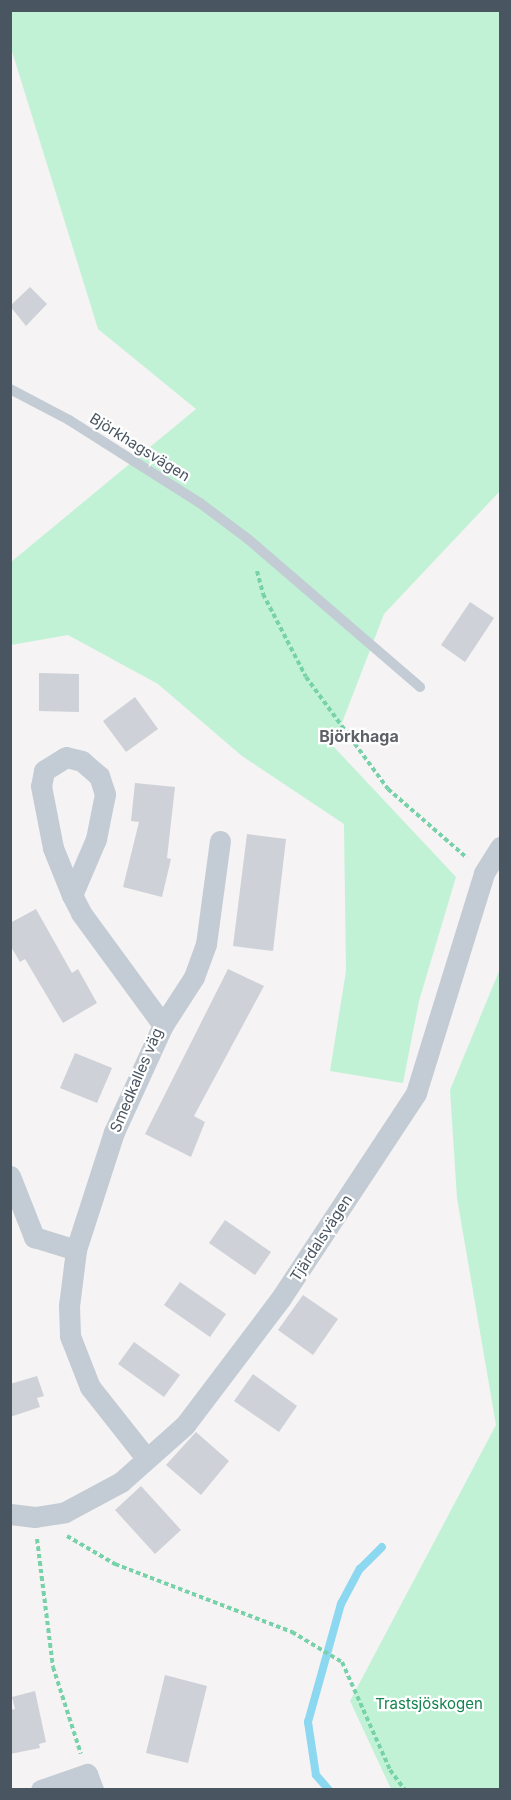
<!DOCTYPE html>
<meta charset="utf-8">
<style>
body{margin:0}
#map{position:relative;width:511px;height:1800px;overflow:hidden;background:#f5f3f3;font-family:Inter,sans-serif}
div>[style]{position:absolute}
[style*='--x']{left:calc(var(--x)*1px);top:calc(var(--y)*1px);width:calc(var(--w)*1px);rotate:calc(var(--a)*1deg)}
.green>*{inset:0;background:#c1f2d6}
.stream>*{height:8px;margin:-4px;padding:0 4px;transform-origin:4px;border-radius:4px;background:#8dd8f1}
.building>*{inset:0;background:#ced1d7}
.path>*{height:4px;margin-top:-2px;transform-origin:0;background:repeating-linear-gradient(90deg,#77d2a9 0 4.5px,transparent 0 7.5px)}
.lane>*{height:10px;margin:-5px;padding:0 5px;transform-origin:5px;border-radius:5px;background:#c3ccd4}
.street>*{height:21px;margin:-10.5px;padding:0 10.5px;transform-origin:10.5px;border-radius:10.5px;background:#c3ccd4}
span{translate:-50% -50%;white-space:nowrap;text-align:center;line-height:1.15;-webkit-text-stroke:4.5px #fff;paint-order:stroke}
.street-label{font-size:15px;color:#495561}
.park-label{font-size:15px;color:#148350}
.neighbourhood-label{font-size:16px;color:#5e6268;font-weight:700}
.frame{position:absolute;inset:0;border:12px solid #495561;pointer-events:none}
</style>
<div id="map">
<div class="green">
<div style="clip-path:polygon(11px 11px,499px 11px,500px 14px,500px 491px,384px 614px,333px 746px,456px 877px,419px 1001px,403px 1083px,330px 1071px,346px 971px,344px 824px,242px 756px,158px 684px,68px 635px,11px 645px,11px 562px,196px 409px,98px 329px,11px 48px)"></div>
<div style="clip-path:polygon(500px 969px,500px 1789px,391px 1789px,350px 1701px,496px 1425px,457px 1198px,450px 1090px)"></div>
</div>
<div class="stream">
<div style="--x:329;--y:1790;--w:20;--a:-131"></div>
<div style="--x:316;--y:1775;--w:54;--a:-98.6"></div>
<div style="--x:308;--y:1722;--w:123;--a:-74.4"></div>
<div style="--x:341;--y:1604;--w:40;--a:-62"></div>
<div style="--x:360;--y:1569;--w:31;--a:-45"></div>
</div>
<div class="building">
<div style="clip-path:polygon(30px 287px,47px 304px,26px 326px,10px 306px)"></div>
<div style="clip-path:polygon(470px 602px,494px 618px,465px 662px,441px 645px)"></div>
<div style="clip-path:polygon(39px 673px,79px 674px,79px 712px,39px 711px)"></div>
<div style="clip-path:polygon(135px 697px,158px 729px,126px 752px,103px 721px)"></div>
<div style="clip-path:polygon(135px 783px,175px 787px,167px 858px,171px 859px,162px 897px,123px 887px,139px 822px,131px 821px)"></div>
<div style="clip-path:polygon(247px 834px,286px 839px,273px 951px,233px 946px)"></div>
<div style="clip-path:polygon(36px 909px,72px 973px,78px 969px,97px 1003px,63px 1023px,25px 959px,20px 962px,10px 945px,10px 923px)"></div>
<div style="clip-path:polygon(228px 969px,264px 986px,194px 1116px,205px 1122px,191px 1157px,145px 1134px)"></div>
<div style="clip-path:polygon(75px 1053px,112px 1068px,97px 1103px,60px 1088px)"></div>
<div style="clip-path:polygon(225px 1220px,271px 1252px,255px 1275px,209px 1243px)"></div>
<div style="clip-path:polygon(180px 1282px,226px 1314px,210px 1337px,164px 1305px)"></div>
<div style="clip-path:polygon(303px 1295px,338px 1319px,313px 1355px,278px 1330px)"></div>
<div style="clip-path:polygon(134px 1342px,180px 1375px,164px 1397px,118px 1364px)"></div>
<div style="clip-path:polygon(253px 1374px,297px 1406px,279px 1432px,234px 1401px)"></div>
<div style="clip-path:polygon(37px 1376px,44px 1396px,37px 1398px,40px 1407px,10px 1417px,10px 1384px)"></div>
<div style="clip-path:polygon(196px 1432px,229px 1461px,201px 1495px,166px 1465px)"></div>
<div style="clip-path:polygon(141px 1486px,181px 1530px,155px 1554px,115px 1510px)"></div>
<div style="clip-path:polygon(165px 1675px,207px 1686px,188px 1763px,146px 1753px)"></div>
<div style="clip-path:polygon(35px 1691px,46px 1742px,39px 1744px,40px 1748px,10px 1754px,10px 1710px,15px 1709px,12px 1697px)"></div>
</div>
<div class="path">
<div style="--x:257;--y:571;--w:24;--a:75"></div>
<div style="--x:263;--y:594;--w:93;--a:62.6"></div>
<div style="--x:306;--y:677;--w:139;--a:53.8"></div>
<div style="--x:388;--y:789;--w:105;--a:41.1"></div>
<div style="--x:67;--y:1536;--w:56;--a:30.3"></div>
<div style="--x:115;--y:1564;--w:190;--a:21"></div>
<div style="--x:292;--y:1632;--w:58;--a:31"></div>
<div style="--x:342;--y:1662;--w:118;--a:66"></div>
<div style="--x:390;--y:1770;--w:25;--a:53"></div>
<div style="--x:37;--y:1539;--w:129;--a:82.9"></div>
<div style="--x:53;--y:1667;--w:91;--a:72.2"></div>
</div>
<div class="lane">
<div style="--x:10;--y:389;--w:67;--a:27.7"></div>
<div style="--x:69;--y:420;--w:155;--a:32.4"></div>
<div style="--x:200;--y:503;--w:60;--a:36.9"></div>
<div style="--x:248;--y:539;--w:227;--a:40.7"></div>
</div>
<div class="street">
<div style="--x:72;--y:895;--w:61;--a:-66.8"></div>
<div style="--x:96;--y:839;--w:46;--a:-78.7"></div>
<div style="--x:105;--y:794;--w:19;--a:-108"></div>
<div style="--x:99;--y:776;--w:23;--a:-139"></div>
<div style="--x:82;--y:761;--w:16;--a:-166"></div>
<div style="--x:66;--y:757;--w:26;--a:148"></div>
<div style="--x:44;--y:771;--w:15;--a:101"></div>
<div style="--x:41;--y:786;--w:63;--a:79"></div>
<div style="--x:53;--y:848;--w:51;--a:68"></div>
<div style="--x:72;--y:895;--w:20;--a:63"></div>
<div style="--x:81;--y:913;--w:139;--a:53.8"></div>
<div style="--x:163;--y:1025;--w:118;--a:114.6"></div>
<div style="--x:114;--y:1132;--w:124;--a:107.9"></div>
<div style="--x:76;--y:1250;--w:56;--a:97.1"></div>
<div style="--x:69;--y:1306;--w:30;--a:88"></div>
<div style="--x:70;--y:1336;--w:55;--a:68.6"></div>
<div style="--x:90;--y:1387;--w:90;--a:51.7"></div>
<div style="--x:163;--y:1025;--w:57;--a:-57.1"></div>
<div style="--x:194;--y:977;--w:35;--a:-70"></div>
<div style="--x:206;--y:944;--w:104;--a:-82.3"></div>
<div style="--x:10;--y:1176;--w:66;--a:68.5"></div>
<div style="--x:34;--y:1237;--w:44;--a:17.2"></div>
<div style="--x:10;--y:1514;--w:25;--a:7"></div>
<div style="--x:35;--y:1517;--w:30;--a:-9"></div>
<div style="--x:65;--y:1512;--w:64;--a:-28.2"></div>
<div style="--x:121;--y:1482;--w:86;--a:-41.7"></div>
<div style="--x:185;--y:1425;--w:159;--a:-52.9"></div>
<div style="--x:281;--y:1298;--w:245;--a:-56.6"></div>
<div style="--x:416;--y:1093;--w:230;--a:-72.8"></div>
<div style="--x:484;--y:873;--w:31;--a:-58"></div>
<div style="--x:41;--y:1790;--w:49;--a:-19.2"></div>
<div style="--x:87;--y:1774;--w:17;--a:69"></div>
</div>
<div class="street-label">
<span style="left:140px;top:447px;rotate:32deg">Björkhagsvägen</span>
<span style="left:136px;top:1080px;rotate:-67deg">Smedkalles väg</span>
<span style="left:321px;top:1238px;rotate:-57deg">Tjärdalsvägen</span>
</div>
<div class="park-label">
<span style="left:429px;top:1704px">Trastsjöskogen</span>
</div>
<div class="neighbourhood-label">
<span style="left:359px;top:736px">Björkhaga</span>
</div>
<div class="frame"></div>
</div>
